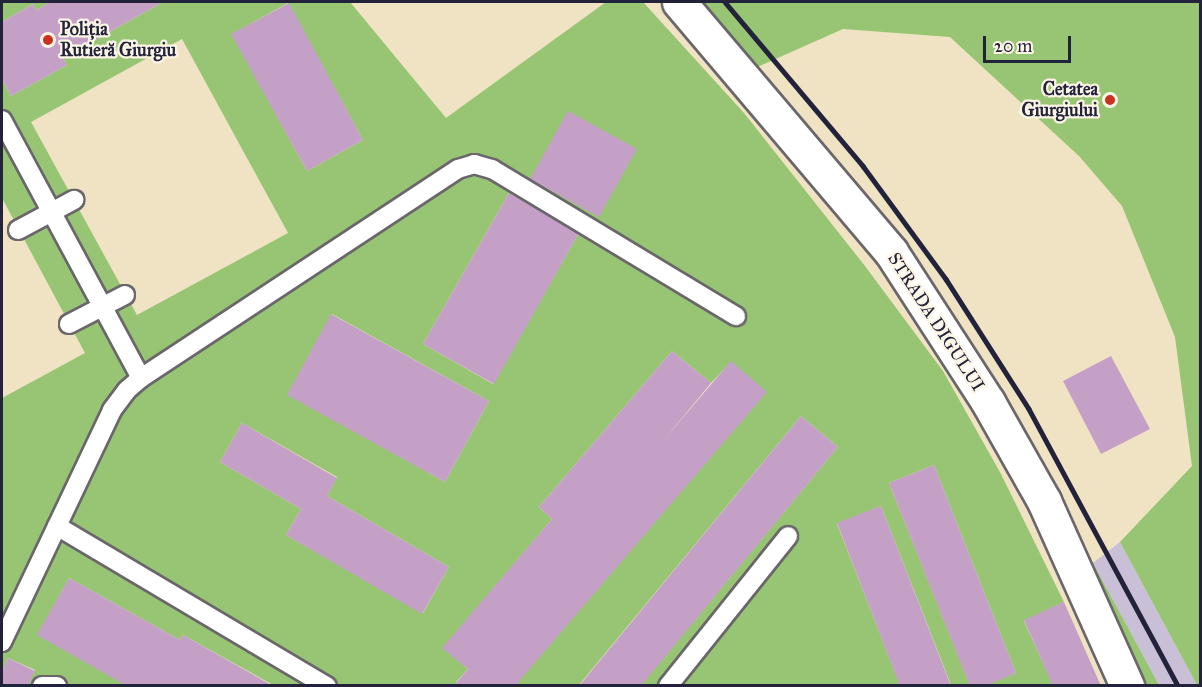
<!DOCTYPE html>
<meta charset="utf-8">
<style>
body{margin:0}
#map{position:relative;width:1202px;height:687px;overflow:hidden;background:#f0e3c4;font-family:"IM FELL Great Primer",serif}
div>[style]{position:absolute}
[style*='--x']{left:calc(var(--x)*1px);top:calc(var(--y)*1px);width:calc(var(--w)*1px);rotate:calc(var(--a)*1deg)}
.industrial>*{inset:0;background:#c9bfd7}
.green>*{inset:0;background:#97c573}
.building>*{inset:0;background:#c4a0c7}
.roads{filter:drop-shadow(2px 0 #6a666b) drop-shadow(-2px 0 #6a666b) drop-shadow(0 2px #6a666b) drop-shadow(0 -2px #6a666b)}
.service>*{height:18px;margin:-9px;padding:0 9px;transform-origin:9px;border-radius:9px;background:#fff}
.tertiary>*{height:33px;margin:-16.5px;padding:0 16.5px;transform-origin:16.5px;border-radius:16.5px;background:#fff}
.rail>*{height:4.5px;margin:-2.25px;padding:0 2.25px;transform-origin:2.25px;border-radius:2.25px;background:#22223b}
.dots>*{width:16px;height:16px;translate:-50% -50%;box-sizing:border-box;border:3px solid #fcf5e5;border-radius:50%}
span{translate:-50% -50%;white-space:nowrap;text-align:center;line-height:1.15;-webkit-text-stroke:4.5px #fcf5e5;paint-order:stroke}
.poi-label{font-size:18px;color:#22223b;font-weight:700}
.left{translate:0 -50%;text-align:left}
.right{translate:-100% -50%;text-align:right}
.street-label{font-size:18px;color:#22223b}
.frame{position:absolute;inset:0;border:3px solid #22223b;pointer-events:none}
.scale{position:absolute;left:983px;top:36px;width:88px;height:27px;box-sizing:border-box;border:3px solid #22223b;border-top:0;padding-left:8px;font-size:18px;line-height:21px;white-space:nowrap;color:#22223b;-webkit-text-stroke:4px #fcf5e5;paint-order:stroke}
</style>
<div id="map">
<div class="industrial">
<div style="clip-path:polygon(1120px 542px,1197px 685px,1159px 685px,1093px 563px)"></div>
</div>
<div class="green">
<div style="clip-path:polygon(2px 2px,51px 2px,36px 10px,33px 4px,2px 22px)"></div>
<div style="clip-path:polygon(evenodd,163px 2px,350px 2px,446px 118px,606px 2px,643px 2px,744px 113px,865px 266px,943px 371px,1001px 474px,1064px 602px,1024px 621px,1053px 685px,985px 685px,1016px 673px,934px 465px,889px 483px,970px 685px,951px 685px,881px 506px,837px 524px,900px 685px,641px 685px,838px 447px,801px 416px,579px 685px,515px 685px,731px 362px,711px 383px,672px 351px,539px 507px,552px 519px,443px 648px,468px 669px,456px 682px,459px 685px,273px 685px,183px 635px,180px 640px,69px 578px,38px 635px,127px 685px,28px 685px,35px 670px,8px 658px,2px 672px,2px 398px,85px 353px,2px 198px,2px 79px,11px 96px,67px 65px,63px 58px,163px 2px,288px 3px,363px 140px,307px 171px,232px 34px,288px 3px,163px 2px,182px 39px,288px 233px,137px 315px,31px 122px,182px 39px,163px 2px,509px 193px,579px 233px,493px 384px,423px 344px,509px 193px,163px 2px,332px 314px,489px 401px,445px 482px,288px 394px,332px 314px,163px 2px,242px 423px,337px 477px,327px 496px,449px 567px,423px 613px,286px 535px,301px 509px,220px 462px,242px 423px)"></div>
<div style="clip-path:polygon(698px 2px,1200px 2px,1200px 685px,1197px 685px,1120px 542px,1192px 466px,1175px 337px,1122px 206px,1079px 156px,950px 37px,843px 29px,753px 69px)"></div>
<div style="clip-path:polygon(1093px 563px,1159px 685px,1140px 685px,1086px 569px)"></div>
</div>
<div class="building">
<div style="clip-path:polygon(51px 2px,163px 2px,63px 58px,67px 65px,11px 96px,2px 79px,2px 22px,33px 4px,36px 10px)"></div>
<div style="clip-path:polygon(289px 3px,363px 140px,307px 171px,231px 34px)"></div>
<div style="clip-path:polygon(568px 111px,637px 149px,599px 217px,530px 179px)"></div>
<div style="clip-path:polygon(509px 193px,579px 233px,494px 384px,423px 344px)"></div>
<div style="clip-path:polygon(331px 314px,489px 401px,445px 482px,287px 395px)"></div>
<div style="clip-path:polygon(672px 351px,711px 383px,663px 441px,731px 361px,767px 392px,515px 686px,459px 686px,456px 683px,468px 669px,442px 648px,552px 519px,539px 507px)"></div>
<div style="clip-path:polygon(1111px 356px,1150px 429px,1101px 454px,1063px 381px)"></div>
<div style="clip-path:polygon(801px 416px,838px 447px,641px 686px,579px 686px)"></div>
<div style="clip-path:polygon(242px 423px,337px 478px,327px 496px,449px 567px,422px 614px,286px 535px,301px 509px,220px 462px)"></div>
<div style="clip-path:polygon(934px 465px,1016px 673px,985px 686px,970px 686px,889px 483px)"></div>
<div style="clip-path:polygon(881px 506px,951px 686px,900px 686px,837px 523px)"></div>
<div style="clip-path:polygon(69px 578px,180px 640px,183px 635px,273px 686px,127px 686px,37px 635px)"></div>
<div style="clip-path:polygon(1064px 602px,1101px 686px,1053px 686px,1024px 620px)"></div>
<div style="clip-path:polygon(8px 658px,35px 671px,28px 686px,2px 686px,2px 672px)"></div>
</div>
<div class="roads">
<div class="service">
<div style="--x:2;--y:120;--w:293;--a:61.7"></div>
<div style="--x:18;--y:230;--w:64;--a:-28.2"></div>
<div style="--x:69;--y:324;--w:63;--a:-27.4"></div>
<div style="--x:57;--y:526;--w:314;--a:30.7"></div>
<div style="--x:2;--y:642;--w:257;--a:-64.6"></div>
<div style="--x:112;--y:410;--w:25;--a:-53"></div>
<div style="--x:127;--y:390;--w:18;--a:-41"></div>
<div style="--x:141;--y:378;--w:380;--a:-33.4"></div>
<div style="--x:458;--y:169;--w:17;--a:-17"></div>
<div style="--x:474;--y:164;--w:19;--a:16"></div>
<div style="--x:492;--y:169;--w:285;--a:31.1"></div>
<div style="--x:42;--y:686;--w:15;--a:0"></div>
<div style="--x:668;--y:686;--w:192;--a:-51.3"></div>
</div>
<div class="tertiary">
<div style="--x:679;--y:2;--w:328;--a:49.7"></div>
<div style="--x:891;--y:252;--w:179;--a:57.1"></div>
<div style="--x:988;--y:402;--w:114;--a:60.5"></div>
<div style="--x:1044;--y:501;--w:203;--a:65.8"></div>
</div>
</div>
<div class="rail">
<div style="--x:725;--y:2;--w:214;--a:49.9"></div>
<div style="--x:863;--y:166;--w:140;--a:53.7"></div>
<div style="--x:946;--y:279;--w:154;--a:57.4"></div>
<div style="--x:1029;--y:409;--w:315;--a:61.7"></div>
</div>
<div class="dots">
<div style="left:48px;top:40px;background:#c8321e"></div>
<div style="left:1110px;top:100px;background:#c8321e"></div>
</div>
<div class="poi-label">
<span class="left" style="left:60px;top:40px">Poliția<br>Rutieră Giurgiu</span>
<span class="right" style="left:1098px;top:100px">Cetatea<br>Giurgiului</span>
</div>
<div class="street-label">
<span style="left:936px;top:322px;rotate:57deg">STRADA DIGULUI</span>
</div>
<div class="frame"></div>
<div class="scale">20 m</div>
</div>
